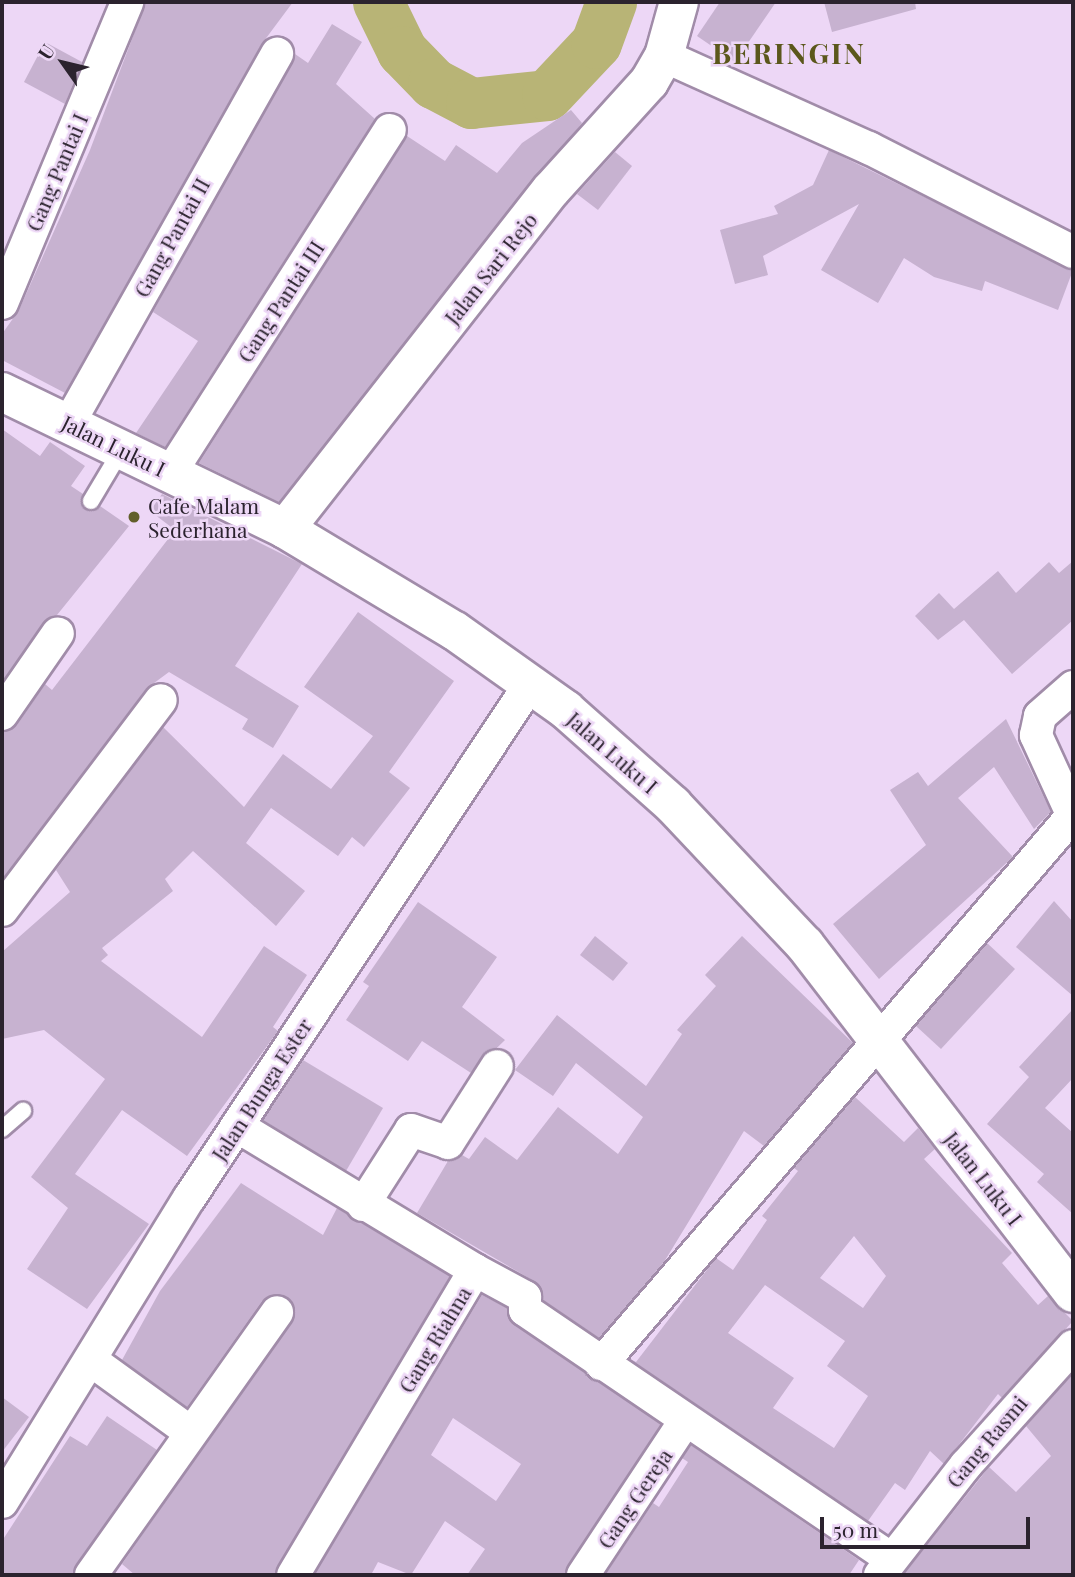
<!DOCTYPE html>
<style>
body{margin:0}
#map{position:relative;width:1075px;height:1577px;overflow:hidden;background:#edd7f6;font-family:"Playfair Display",serif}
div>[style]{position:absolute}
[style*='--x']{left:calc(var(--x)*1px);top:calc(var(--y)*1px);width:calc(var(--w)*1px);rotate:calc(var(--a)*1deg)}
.river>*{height:51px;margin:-25.5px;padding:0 25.5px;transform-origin:25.5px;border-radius:25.5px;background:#b8b476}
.building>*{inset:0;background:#c7b2d0}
.roads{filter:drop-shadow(2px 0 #a18ca9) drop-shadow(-2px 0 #a18ca9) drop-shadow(0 2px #a18ca9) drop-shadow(0 -2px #a18ca9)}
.lane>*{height:16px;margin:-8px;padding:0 8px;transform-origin:8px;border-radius:8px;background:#fff}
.street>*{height:32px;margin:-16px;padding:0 16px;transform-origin:16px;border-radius:16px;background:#fff}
.secondary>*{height:38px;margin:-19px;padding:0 19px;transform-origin:19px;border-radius:19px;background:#fff}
.dots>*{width:19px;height:19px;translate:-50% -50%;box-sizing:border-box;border:4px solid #edd7f6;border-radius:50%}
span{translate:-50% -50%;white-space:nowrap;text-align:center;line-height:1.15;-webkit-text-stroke:5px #edd7f6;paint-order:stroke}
.street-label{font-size:21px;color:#2b232e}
.poi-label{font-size:21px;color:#2b232e}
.left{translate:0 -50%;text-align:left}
.district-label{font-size:28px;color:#5b571b;font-weight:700;letter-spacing:2px}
.frame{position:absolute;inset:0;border:4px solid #2b232e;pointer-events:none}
.north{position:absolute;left:28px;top:28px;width:70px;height:70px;-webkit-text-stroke:5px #edd7f6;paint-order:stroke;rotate:304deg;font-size:19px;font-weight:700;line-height:28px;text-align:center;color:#2b232e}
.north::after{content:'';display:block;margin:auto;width:24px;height:32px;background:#2b232e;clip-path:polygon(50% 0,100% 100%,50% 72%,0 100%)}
.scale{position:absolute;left:820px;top:1517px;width:210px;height:32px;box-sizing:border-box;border:4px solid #2b232e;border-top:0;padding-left:9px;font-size:21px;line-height:24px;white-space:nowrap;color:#2b232e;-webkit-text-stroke:5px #edd7f6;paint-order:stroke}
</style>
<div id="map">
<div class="river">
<div style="--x:378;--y:2;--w:55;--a:63.9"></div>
<div style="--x:402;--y:51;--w:45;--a:45.9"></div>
<div style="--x:433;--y:83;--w:43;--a:27.8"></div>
<div style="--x:471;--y:103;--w:76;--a:-6"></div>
<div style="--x:547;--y:95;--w:71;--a:-46.7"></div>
<div style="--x:596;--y:43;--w:44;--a:-69.9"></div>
</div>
<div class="building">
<div style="clip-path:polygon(146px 2px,293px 2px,261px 45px,65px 393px,2px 360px,2px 334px,19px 310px,90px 150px)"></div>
<div style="clip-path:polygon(720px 2px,776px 2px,735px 62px,697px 36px)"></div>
<div style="clip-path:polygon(824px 2px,915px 2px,916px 9px,832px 32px)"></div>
<div style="clip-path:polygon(332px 24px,362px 42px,336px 84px,375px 119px,165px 447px,136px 433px,198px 341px,153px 312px,295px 54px,308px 63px)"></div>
<div style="clip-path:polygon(45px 42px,82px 62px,65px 104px,24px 82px)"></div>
<div style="clip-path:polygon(571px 110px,582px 123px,279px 502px,199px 463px,407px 136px,445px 161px,456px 145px,497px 173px,522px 143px)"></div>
<div style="clip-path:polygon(829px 150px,1073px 270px,1058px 310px,985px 281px,982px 291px,934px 277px,904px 258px,878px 303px,821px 270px,859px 204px,763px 256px,768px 275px,735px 284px,720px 230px,778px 214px,774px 206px,813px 185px)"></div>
<div style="clip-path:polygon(615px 152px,632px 166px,598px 210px,577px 194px)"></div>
<div style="clip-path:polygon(2px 429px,40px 456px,50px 442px,85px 466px,71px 486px,83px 494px,82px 507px,92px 511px,100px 506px,129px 526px,57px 615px,43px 623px,2px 682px)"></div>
<div style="clip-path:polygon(162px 494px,302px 564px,235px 666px,299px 706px,273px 748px,242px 729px,248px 719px,169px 672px,146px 689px,2px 880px,2px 732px,17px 725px,45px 684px,52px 690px,175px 530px,150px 511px)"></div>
<div style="clip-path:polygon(1073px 561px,1073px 620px,1012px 674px,964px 620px,938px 640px,915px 616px,939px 593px,954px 609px,998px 571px,1016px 593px,1049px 562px,1059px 573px)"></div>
<div style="clip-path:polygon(358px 612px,454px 681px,389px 772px,410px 788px,364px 847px,352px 837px,338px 856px,271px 808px,246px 843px,305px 891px,276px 926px,193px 851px,165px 879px,173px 891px,102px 948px,108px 955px,101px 961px,202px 1037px,264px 946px,307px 975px,273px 1027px,278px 1031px,187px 1156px,122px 1110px,75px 1174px,149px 1224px,87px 1309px,27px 1269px,68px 1208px,31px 1177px,105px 1079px,44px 1030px,2px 1039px,2px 952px,70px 892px,56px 870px,163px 727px,244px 807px,283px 754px,331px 789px,373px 736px,304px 687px)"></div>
<div style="clip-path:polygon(1006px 719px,1051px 812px,1034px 829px,994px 767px,958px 798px,1013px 857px,879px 979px,833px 924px,926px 845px,890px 790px,918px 772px,928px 786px)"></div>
<div style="clip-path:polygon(1054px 901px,1073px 922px,1073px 996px,1016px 947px)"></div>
<div style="clip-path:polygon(418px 902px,497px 957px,462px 1007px,505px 1040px,471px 1073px,422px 1041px,408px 1061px,346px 1020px,369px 986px,363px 982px)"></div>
<div style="clip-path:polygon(595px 936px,628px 963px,613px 981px,580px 955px)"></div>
<div style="clip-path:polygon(742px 936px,853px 1043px,764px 1146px,744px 1131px,664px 1262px,599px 1338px,543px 1300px,534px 1281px,417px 1213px,448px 1161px,462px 1155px,469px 1159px,485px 1137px,517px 1160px,558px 1107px,618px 1154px,643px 1117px,576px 1063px,553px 1096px,515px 1070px,557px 1015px,646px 1086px,682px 1034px,677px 1030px,716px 986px,705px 975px)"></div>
<div style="clip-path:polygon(987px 943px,1015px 969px,941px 1049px,916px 1026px)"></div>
<div style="clip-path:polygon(1073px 1009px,1073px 1078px,1045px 1108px,1073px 1133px,1073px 1214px,1037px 1182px,1044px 1174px,987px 1124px,1029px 1077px,1019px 1067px)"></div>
<div style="clip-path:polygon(303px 1060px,383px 1108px,346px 1171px,263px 1120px)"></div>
<div style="clip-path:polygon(evenodd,855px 1097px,904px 1142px,918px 1128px,935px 1149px,924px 1159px,1012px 1253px,1002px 1263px,1038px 1305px,1048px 1296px,1073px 1321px,1002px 1398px,998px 1394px,944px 1464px,930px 1451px,905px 1490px,895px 1483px,868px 1521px,630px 1359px,636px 1362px,716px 1258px,733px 1270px,767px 1220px,762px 1216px,798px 1171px,794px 1168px,855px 1097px,854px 1236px,886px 1276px,863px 1308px,820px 1278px,854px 1236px,855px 1097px,765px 1285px,845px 1341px,827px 1366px,868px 1396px,834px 1448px,773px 1408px,794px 1378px,728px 1333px,765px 1285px)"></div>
<div style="clip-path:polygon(241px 1183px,323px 1235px,337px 1208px,450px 1276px,275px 1575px,135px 1575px,122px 1564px,295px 1314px,287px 1297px,262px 1301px,187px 1407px,122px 1360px,160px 1291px)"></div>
<div style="clip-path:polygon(evenodd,482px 1295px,507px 1308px,515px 1325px,661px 1424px,565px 1575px,467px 1575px,485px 1549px,445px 1521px,411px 1575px,378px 1562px,371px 1575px,314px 1575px,482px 1295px,453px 1418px,521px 1464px,496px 1501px,431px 1455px,453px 1418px)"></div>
<div style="clip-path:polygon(1073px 1373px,1073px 1575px,903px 1575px,989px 1467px,1016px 1492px,1051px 1456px,1026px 1426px)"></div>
<div style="clip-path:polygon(2px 1397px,29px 1417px,2px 1452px)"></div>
<div style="clip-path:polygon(107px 1416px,157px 1450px,73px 1575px,2px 1575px,2px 1541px,70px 1436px,87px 1446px)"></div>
<div style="clip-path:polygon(691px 1445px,859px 1560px,849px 1575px,605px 1575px,653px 1503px,659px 1507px,688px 1462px,682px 1458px)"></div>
</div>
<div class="roads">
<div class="lane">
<div style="--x:91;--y:501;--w:61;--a:-59.2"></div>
<div style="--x:2;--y:1129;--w:28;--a:-41"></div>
</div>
<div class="street">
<div style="--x:664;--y:56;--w:225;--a:24.2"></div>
<div style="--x:869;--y:148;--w:229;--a:27"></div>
<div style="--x:2;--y:303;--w:326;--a:-67.4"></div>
<div style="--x:69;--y:423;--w:424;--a:-60.6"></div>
<div style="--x:171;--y:472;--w:406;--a:-57.4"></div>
<div style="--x:2;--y:714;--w:98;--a:-55.3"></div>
<div style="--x:1073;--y:816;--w:89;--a:-114.6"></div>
<div style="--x:1036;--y:735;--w:19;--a:-78"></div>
<div style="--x:1040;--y:716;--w:44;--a:-41.3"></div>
<div style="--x:2;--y:910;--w:263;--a:-52.9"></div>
<div style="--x:237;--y:1126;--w:278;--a:31.2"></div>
<div style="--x:475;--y:1270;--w:355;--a:120.8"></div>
<div style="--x:363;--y:1205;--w:89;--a:-57.4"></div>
<div style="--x:411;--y:1130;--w:39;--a:19"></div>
<div style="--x:448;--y:1143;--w:91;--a:-57.5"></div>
<div style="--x:475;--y:1270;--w:57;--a:28.4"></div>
<div style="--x:525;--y:1297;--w:13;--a:90"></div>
<div style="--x:525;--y:1310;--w:443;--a:34.2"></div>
<div style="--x:92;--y:1361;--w:121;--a:35.9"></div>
<div style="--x:601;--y:1364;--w:724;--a:-49.31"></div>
<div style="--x:2;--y:1502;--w:358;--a:-58.4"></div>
<div style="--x:190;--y:1197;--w:615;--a:-56.46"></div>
<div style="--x:91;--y:1575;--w:322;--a:-54.7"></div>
<div style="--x:583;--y:1575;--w:185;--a:-56.5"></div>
<div style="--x:880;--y:1575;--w:140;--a:-52"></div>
<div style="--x:966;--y:1465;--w:160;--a:-48"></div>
</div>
<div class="secondary">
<div style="--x:2;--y:392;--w:314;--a:25.8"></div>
<div style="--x:285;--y:529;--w:198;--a:31"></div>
<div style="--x:455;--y:631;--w:136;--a:35.4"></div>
<div style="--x:566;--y:710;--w:143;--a:41.6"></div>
<div style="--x:673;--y:805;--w:192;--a:46.7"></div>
<div style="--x:805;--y:945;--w:439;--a:52.4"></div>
<div style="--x:285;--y:529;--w:431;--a:-51.9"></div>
<div style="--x:551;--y:190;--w:146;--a:-47.8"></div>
<div style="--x:649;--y:82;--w:30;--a:-60"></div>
<div style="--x:664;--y:56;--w:56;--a:-74.5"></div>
</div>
</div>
<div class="dots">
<div style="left:134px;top:517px;background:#625f2b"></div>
</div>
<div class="street-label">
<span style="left:56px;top:172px;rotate:-67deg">Gang Pantai I</span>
<span style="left:171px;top:237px;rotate:-61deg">Gang Pantai II</span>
<span style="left:490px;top:268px;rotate:-52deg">Jalan Sari Rejo</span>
<span style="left:280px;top:301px;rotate:-57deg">Gang Pantai III</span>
<span style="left:114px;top:445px;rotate:26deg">Jalan Luku I</span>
<span style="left:613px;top:752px;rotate:41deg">Jalan Luku I</span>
<span style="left:261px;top:1089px;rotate:-57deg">Jalan Bunga Ester</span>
<span style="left:984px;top:1178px;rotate:52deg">Jalan Luku I</span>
<span style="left:434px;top:1339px;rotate:-59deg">Gang Riahna</span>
<span style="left:986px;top:1441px;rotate:-50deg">Gang Rasmi</span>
<span style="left:634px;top:1498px;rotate:-56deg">Gang Gereja</span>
</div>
<div class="poi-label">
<span class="left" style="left:148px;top:517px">Cafe Malam<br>Sederhana</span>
</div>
<div class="district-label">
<span style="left:789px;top:53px">BERINGIN</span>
</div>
<div class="frame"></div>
<div class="north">U</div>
<div class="scale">50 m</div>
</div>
